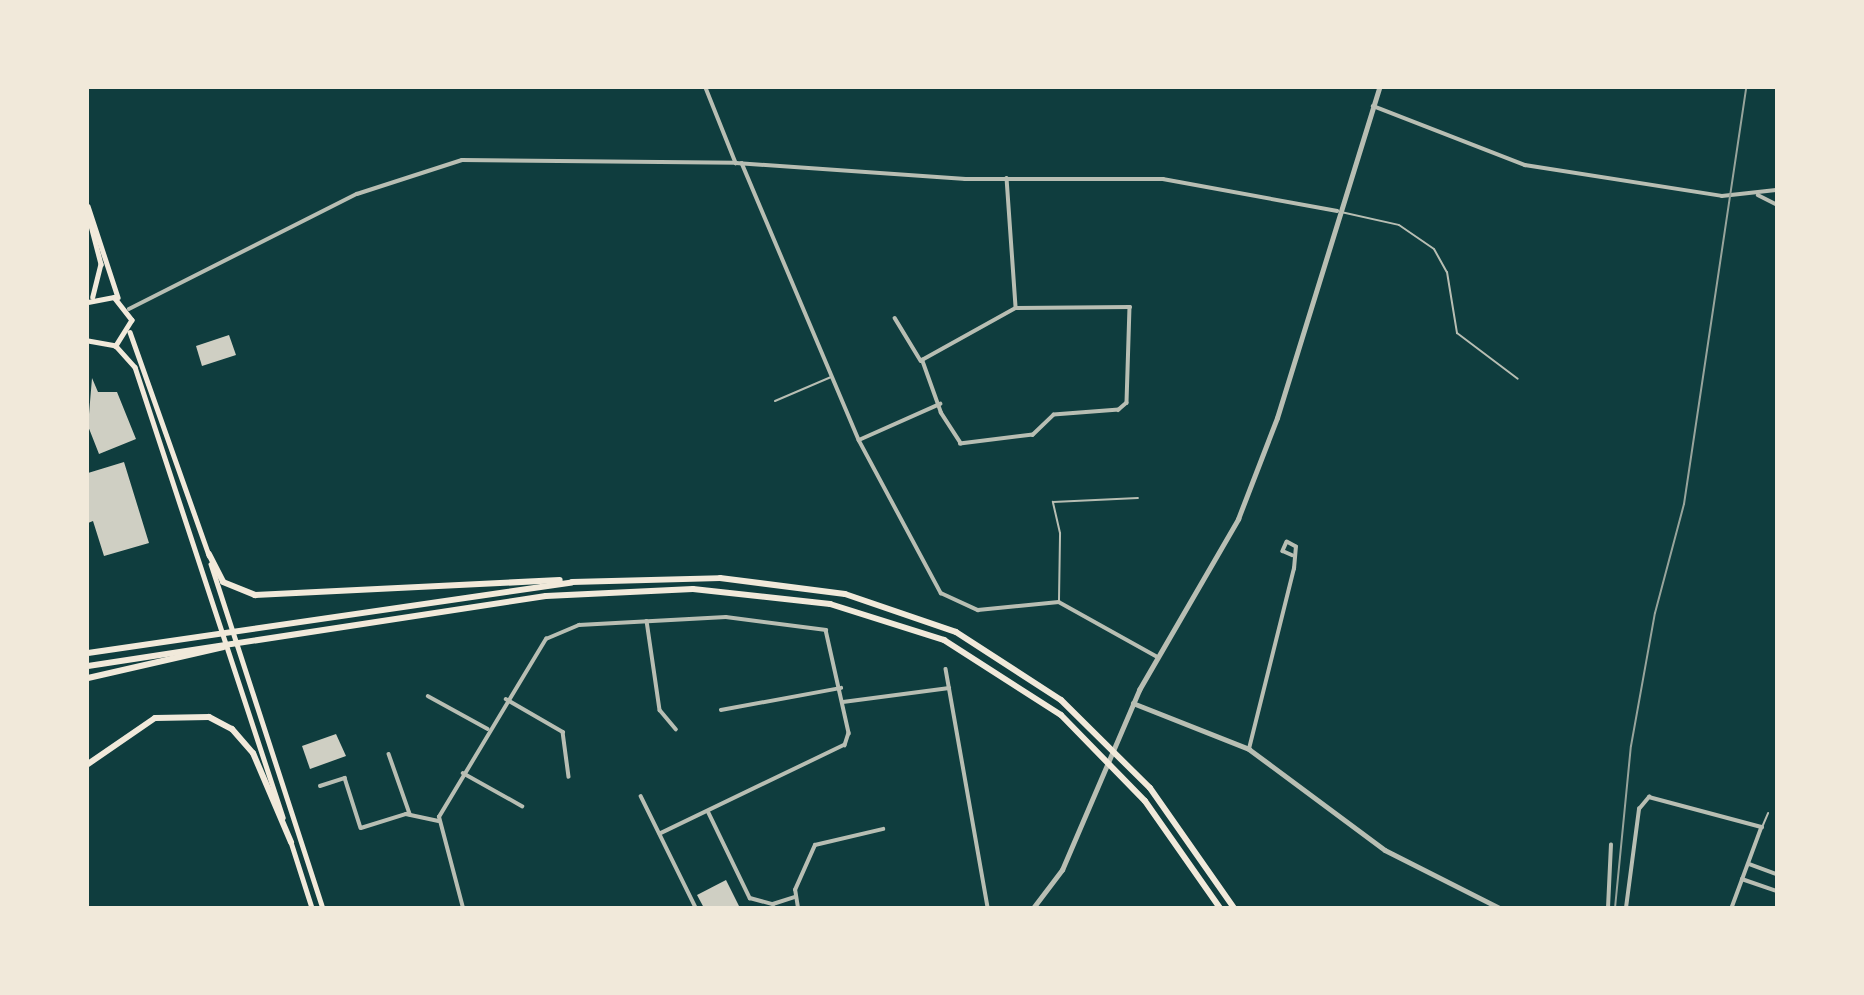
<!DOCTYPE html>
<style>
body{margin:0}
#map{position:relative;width:1864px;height:995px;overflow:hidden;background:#0f3d3e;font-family:Figtree,sans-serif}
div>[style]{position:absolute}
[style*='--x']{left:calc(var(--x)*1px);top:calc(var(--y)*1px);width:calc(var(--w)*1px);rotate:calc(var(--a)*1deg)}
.building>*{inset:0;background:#cfcfc3}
.service>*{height:2px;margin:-1px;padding:0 1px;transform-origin:1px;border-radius:1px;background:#b8beb3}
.minor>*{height:3.5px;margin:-1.75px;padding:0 1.75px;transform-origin:1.75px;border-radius:1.75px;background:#b8beb3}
.tertiary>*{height:4.5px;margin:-2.25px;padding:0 2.25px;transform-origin:2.25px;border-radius:2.25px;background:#b8beb3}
.secondary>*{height:4.5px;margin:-2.25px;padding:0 2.25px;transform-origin:2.25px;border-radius:2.25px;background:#f1e9da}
.motorway>*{height:6px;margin:-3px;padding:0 3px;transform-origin:3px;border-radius:3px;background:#f1e9da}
.tram>*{height:2px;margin:-1px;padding:0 1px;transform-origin:1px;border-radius:1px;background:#97a49c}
span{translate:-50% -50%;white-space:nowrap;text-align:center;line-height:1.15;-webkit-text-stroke:7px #f1e9da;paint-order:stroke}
.frame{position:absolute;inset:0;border:89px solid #f1e9da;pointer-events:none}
</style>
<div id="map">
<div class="building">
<div style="clip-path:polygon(229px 335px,236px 355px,202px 366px,196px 346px)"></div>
<div style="clip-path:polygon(92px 378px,98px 392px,117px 392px,136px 439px,99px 454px,88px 426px)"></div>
<div style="clip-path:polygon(124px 462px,149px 543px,104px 556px,93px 521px,88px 523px,88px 473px)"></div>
<div style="clip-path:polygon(336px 734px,346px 756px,310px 769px,302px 746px)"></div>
<div style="clip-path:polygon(726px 880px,740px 908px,704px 908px,697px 895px)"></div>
</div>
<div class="service">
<div style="--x:1341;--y:212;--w:59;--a:12.6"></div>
<div style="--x:1399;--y:225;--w:42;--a:34.4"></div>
<div style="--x:1434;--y:249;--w:26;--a:61"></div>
<div style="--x:1447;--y:272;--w:62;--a:80.7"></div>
<div style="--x:1457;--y:333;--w:76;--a:37"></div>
<div style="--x:775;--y:401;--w:61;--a:-23.2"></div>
<div style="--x:1059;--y:600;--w:67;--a:-89.1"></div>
<div style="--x:1060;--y:533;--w:32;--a:-103"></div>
<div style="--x:1053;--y:502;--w:85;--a:-2.7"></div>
<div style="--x:1763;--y:825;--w:13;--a:-67"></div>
</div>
<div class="minor">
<div style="--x:706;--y:88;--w:81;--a:68.2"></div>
<div style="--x:1373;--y:106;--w:163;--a:21.2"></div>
<div style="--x:1525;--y:165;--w:199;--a:8.9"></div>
<div style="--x:1722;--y:196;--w:54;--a:-6.3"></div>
<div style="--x:742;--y:163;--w:301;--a:67.1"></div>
<div style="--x:859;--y:440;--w:174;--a:61.8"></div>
<div style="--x:941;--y:593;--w:41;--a:24.7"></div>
<div style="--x:978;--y:610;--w:81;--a:-5.6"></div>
<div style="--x:1059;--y:602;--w:113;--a:29.1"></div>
<div style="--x:1007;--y:178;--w:130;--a:86"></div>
<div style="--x:1016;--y:308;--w:114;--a:-0.5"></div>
<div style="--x:1130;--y:307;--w:96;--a:91.8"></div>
<div style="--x:1127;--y:403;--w:11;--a:139"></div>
<div style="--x:1119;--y:410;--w:65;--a:175.6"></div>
<div style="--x:1054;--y:415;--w:29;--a:136"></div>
<div style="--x:1033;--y:435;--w:73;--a:172.9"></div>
<div style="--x:961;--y:444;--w:37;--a:-123"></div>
<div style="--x:941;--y:413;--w:56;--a:-109.7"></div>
<div style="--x:922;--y:360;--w:107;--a:-29"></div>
<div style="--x:1758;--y:195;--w:20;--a:27"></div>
<div style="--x:129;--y:309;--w:255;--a:-26.8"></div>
<div style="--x:357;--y:194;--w:110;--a:-17.9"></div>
<div style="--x:462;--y:160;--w:274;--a:0.6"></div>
<div style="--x:736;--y:163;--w:230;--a:4"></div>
<div style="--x:965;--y:179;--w:198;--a:0"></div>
<div style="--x:1163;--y:179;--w:177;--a:10.4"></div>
<div style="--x:895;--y:318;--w:50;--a:58.8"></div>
<div style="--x:859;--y:440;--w:89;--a:-24"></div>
<div style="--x:647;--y:621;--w:90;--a:81.7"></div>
<div style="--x:660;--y:710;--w:25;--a:50"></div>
<div style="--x:946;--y:669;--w:243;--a:80"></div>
<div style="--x:428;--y:696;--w:68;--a:28.8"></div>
<div style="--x:506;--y:699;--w:66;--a:30.1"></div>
<div style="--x:563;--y:732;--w:45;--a:82.4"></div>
<div style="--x:843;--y:702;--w:107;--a:-7.5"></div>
<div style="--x:721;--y:710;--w:122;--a:-10.4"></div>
<div style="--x:1249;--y:749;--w:186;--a:-76"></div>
<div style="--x:1294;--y:569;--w:22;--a:-85"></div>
<div style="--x:1296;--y:547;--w:10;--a:-151"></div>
<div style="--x:1287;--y:542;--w:10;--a:114"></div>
<div style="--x:1283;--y:551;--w:10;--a:24"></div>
<div style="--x:389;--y:754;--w:64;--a:70.7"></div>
<div style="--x:463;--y:773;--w:68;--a:29.2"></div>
<div style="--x:320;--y:786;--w:26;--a:-18"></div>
<div style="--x:345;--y:778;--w:52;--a:72.3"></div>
<div style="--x:361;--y:828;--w:47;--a:-17.3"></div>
<div style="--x:406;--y:814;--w:33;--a:12"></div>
<div style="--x:641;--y:796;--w:125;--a:63.8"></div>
<div style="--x:708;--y:811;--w:97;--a:64.2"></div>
<div style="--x:750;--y:898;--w:24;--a:15"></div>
<div style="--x:773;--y:904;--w:22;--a:-18"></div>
<div style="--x:1749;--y:864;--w:29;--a:20"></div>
<div style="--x:1742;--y:879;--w:36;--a:19"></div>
<div style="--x:463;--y:908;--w:94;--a:-104.8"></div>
<div style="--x:439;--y:817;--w:208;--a:-59"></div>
<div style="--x:546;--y:639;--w:36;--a:-23"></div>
<div style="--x:579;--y:625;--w:147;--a:-3.1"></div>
<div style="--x:726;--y:617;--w:101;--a:7.4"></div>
<div style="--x:826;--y:630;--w:106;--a:77.4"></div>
<div style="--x:849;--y:733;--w:13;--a:108"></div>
<div style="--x:845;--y:745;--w:205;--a:154.3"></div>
<div style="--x:798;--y:908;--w:18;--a:-99"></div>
<div style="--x:795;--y:890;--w:49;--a:-66"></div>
<div style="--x:815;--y:845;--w:70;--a:-13.2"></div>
<div style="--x:1608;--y:908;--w:63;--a:-87.3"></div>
<div style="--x:1626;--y:908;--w:100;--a:-82.5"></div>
<div style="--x:1639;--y:809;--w:16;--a:-50"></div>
<div style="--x:1649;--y:797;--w:117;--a:14.9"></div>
<div style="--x:1762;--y:827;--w:86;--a:110.3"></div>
</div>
<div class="tertiary">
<div style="--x:1133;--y:703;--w:125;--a:21.6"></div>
<div style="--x:1249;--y:749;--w:169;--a:36.6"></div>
<div style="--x:1385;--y:850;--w:129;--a:26.8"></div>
<div style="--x:1033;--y:908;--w:48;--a:-52.7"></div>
<div style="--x:1062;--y:870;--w:196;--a:-66.8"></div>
<div style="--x:1139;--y:690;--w:198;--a:-59.9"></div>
<div style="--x:1238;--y:519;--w:108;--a:-68.9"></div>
<div style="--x:1277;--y:418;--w:345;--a:-72.8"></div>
</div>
<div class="secondary">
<div style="--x:88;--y:206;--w:96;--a:71.8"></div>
<div style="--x:88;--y:214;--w:52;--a:75.4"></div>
<div style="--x:101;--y:264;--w:34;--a:104"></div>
<div style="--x:88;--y:302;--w:26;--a:-11"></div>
<div style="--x:114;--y:297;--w:29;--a:52"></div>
<div style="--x:132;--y:320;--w:31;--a:122"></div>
<div style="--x:116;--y:346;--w:28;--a:-170"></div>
<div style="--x:130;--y:332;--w:237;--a:70.5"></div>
<div style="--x:116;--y:346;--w:28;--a:48"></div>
<div style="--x:135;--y:367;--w:474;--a:71.8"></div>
<div style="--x:211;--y:564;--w:362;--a:72"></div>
<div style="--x:291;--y:842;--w:69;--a:72.3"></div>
</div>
<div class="motorway">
<div style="--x:209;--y:554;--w:31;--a:63"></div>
<div style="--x:223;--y:582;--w:35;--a:22"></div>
<div style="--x:255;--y:595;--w:305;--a:-2.8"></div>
<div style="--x:88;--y:653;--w:489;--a:-8.3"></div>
<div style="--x:572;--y:582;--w:148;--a:-1.5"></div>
<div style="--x:720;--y:578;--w:126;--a:7.3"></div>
<div style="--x:845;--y:594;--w:117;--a:18.9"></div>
<div style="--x:956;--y:632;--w:125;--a:32.9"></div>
<div style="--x:1061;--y:700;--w:125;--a:44.7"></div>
<div style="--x:1150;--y:788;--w:146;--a:55"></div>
<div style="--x:88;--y:666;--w:463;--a:-8.7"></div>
<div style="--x:546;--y:596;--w:147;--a:-2.7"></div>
<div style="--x:693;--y:589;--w:138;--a:6.2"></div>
<div style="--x:830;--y:604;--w:120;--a:17.5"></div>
<div style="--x:944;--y:640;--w:139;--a:32.7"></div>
<div style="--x:1061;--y:715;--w:120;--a:45.7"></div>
<div style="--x:1145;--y:801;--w:131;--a:55"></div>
<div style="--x:88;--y:678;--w:139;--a:-12.9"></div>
<div style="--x:88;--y:764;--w:81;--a:-34.5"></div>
<div style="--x:155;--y:718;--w:54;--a:-1.1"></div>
<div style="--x:209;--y:717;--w:26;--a:28"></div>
<div style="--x:232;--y:729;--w:32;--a:49"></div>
<div style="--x:253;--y:753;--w:97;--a:66.9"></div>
</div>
<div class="tram">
<div style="--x:1615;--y:908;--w:163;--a:-84.4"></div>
<div style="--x:1631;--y:746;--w:135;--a:-79.8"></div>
<div style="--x:1655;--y:613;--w:113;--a:-75.1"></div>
<div style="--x:1684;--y:504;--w:421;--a:-81.5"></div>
</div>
<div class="frame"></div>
</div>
